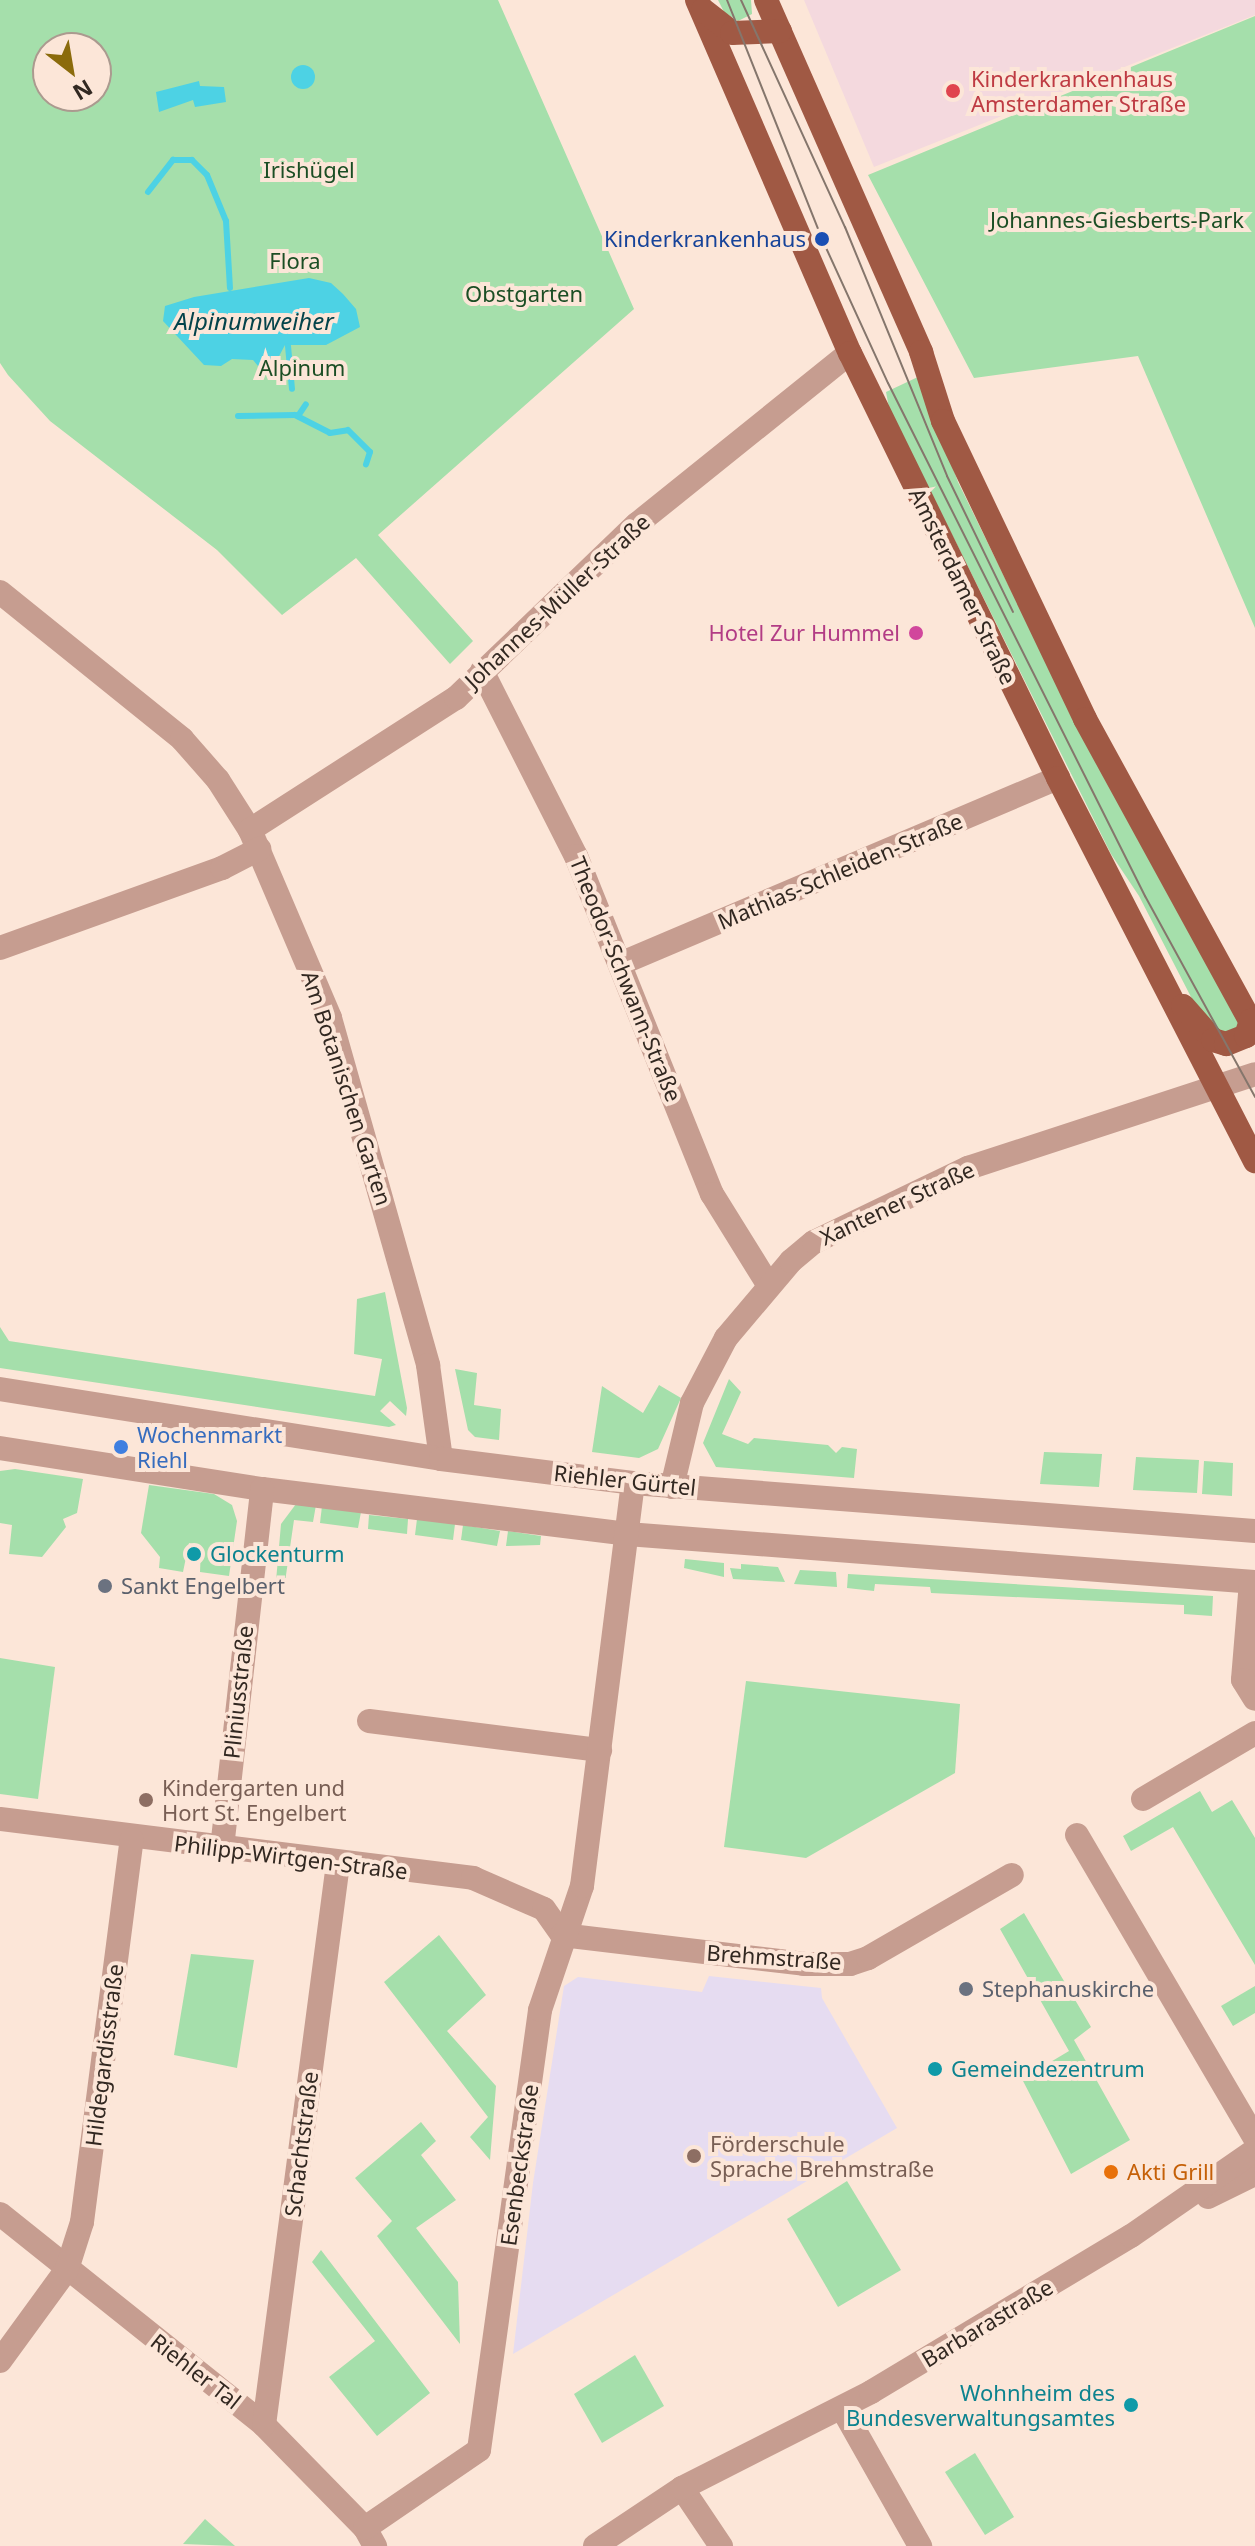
<!DOCTYPE html>
<meta charset="utf-8">
<style>
body{margin:0}
#map{position:relative;width:1255px;height:2546px;overflow:hidden;background:#fce6d8;font-family:"Noto Sans",sans-serif}
div>[style]{position:absolute}
[style*='--x']{left:calc(var(--x)*1px);top:calc(var(--y)*1px);width:calc(var(--w)*1px);rotate:calc(var(--a)*1deg)}
.education>*{inset:0;background:#e6dcf1}
.medical>*{inset:0;background:#f4d9de}
.green>*{inset:0;background:#a5dfab}
.water>*{inset:0;background:#4dd2e4}
.round{border-radius:50%}
.stream>*{height:6px;margin:-3px;padding:0 3px;transform-origin:3px;border-radius:3px;background:#4dd2e4}
.minor>*{height:24px;margin:-12px;padding:0 12px;transform-origin:12px;border-radius:12px;background:#c69d90}
.major>*{height:24px;margin:-12px;padding:0 12px;transform-origin:12px;border-radius:12px;background:#a05944}
.tram>*{height:2px;margin:-1px;padding:0 1px;transform-origin:1px;border-radius:1px;background:#85766c}
.dots>*{width:22px;height:22px;translate:-50% -50%;box-sizing:border-box;border:4px solid #fce6d8;border-radius:50%}
span{translate:-50% -50%;white-space:nowrap;text-align:center;line-height:1.15;-webkit-text-stroke:8px #fce6d8;paint-order:stroke}
.health-label{font-size:22px;color:#be3a42}
.left{translate:0 -50%;text-align:left}
.park-label{font-size:22px;color:#1b4e24}
.transit-label{font-size:22px;color:#164399}
.right{translate:-100% -50%;text-align:right}
.street-label{font-size:22px;color:#322821}
.hotel-label{font-size:22px;color:#b23c85}
.shop-label{font-size:22px;color:#366cbe}
.culture-label{font-size:22px;color:#0d838f}
.worship-label{font-size:22px;color:#5b616d}
.education-label{font-size:22px;color:#785e54}
.food-label{font-size:22px;color:#c56008}
.water-label{font-size:24px;color:#04434b;font-style:italic}
.north{position:absolute;left:32px;top:32px;width:80px;height:80px;box-sizing:border-box;background:#fce6d8;border:2px solid #ab9a8f;border-radius:50%;rotate:149deg;font-size:22px;font-weight:700;line-height:32px;text-align:center;color:#322821}
.north::after{content:'';display:block;margin:auto;width:28px;height:36px;background:#8b6b0c;clip-path:polygon(50% 0,100% 100%,50% 72%,0 100%)}
</style>
<div id="map">
<div class="education">
<div style="clip-path:polygon(709px 1976px,821px 1988px,822px 1998px,897px 2128px,513px 2354px,533px 2183px,564px 1986px,578px 1977px,702px 1992px)"></div>
</div>
<div class="medical">
<div style="clip-path:polygon(804px 0,1255px 0,1255px 15px,874px 167px)"></div>
</div>
<div class="green">
<div style="clip-path:polygon(evenodd,0 0,498px 0,634px 309px,378px 535px,473px 641px,450px 664px,356px 558px,282px 615px,217px 550px,50px 421px,8px 375px,0 363px,0 0,48px 48px,96px 48px,96px 96px,48px 96px,48px 48px)"></div>
<div style="clip-path:polygon(718px 0,751px 0,752px 14px,738px 21px,724px 12px)"></div>
<div style="clip-path:polygon(1255px 16px,1255px 628px,1138px 356px,974px 378px,868px 175px)"></div>
<div style="clip-path:polygon(920px 376px,958px 482px,1070px 711px,1240px 1024px,1238px 1030px,1222px 1033px,1207px 1028px,1139px 896px,1111px 854px,889px 408px,886px 392px)"></div>
<div style="clip-path:polygon(385px 1292px,407px 1408px,406px 1416px,390px 1401px,380px 1411px,396px 1425px,389px 1427px,0 1368px,0 1327px,9px 1341px,375px 1396px,382px 1359px,354px 1354px,357px 1299px)"></div>
<div style="clip-path:polygon(455px 1369px,477px 1373px,474px 1405px,501px 1409px,499px 1440px,475px 1437px,468px 1430px)"></div>
<div style="clip-path:polygon(729px 1379px,741px 1392px,722px 1434px,748px 1444px,754px 1438px,828px 1445px,836px 1453px,842px 1447px,857px 1449px,854px 1478px,716px 1467px,703px 1443px)"></div>
<div style="clip-path:polygon(659px 1385px,681px 1398px,658px 1449px,639px 1458px,592px 1452px,602px 1386px,643px 1413px)"></div>
<div style="clip-path:polygon(1044px 1452px,1102px 1454px,1099px 1487px,1040px 1484px)"></div>
<div style="clip-path:polygon(1136px 1457px,1199px 1460px,1197px 1493px,1133px 1490px)"></div>
<div style="clip-path:polygon(1204px 1461px,1233px 1463px,1232px 1496px,1202px 1494px)"></div>
<div style="clip-path:polygon(15px 1469px,83px 1479px,77px 1513px,63px 1519px,66px 1527px,42px 1557px,9px 1554px,12px 1525px,0 1523px,0 1471px)"></div>
<div style="clip-path:polygon(149px 1485px,214px 1494px,232px 1505px,237px 1521px,229px 1576px,200px 1572px,201px 1546px,189px 1543px,183px 1572px,159px 1568px,160px 1557px,141px 1533px)"></div>
<div style="clip-path:polygon(296px 1504px,316px 1505px,313px 1522px,294px 1520px,285px 1582px,276px 1581px,281px 1524px)"></div>
<div style="clip-path:polygon(322px 1506px,361px 1512px,358px 1528px,320px 1523px)"></div>
<div style="clip-path:polygon(369px 1515px,408px 1519px,407px 1534px,368px 1529px)"></div>
<div style="clip-path:polygon(417px 1519px,455px 1524px,453px 1540px,415px 1535px)"></div>
<div style="clip-path:polygon(463px 1525px,500px 1531px,497px 1546px,461px 1540px)"></div>
<div style="clip-path:polygon(508px 1531px,541px 1536px,540px 1545px,506px 1546px)"></div>
<div style="clip-path:polygon(685px 1559px,724px 1563px,724px 1577px,684px 1568px)"></div>
<div style="clip-path:polygon(741px 1564px,778px 1567px,785px 1582px,733px 1579px,730px 1568px,741px 1569px)"></div>
<div style="clip-path:polygon(800px 1570px,836px 1572px,837px 1587px,794px 1584px)"></div>
<div style="clip-path:polygon(848px 1574px,1213px 1596px,1212px 1616px,1184px 1614px,1184px 1605px,931px 1593px,930px 1587px,875px 1584px,874px 1591px,847px 1588px)"></div>
<div style="clip-path:polygon(0 1658px,55px 1667px,38px 1799px,0 1794px)"></div>
<div style="clip-path:polygon(746px 1681px,960px 1704px,955px 1773px,806px 1858px,724px 1847px)"></div>
<div style="clip-path:polygon(1200px 1791px,1212px 1812px,1232px 1800px,1255px 1838px,1255px 1965px,1173px 1827px,1131px 1851px,1123px 1836px)"></div>
<div style="clip-path:polygon(1024px 1913px,1091px 2027px,1074px 2040px,1130px 2140px,1071px 2174px,1022px 2079px,1069px 2051px,1000px 1929px)"></div>
<div style="clip-path:polygon(439px 1935px,486px 1995px,447px 2031px,496px 2086px,490px 2160px,470px 2137px,488px 2117px,384px 1982px)"></div>
<div style="clip-path:polygon(191px 1954px,254px 1960px,237px 2068px,174px 2055px)"></div>
<div style="clip-path:polygon(1255px 1986px,1255px 2013px,1233px 2026px,1221px 2006px)"></div>
<div style="clip-path:polygon(421px 2122px,436px 2141px,421px 2155px,456px 2200px,416px 2228px,458px 2282px,460px 2344px,377px 2236px,392px 2221px,355px 2178px)"></div>
<div style="clip-path:polygon(847px 2181px,901px 2270px,838px 2307px,787px 2219px)"></div>
<div style="clip-path:polygon(321px 2250px,430px 2393px,377px 2436px,329px 2377px,375px 2341px,312px 2262px)"></div>
<div style="clip-path:polygon(635px 2355px,664px 2406px,602px 2443px,574px 2394px)"></div>
<div style="clip-path:polygon(975px 2453px,1014px 2517px,985px 2535px,945px 2472px)"></div>
<div style="clip-path:polygon(205px 2519px,235px 2546px,183px 2544px)"></div>
</div>
<div class="water">
<div class="round" style="left:291px;top:65px;width:24px;height:24px"></div>
<div style="clip-path:polygon(199px 81px,200px 86px,224px 87px,226px 102px,195px 107px,193px 100px,159px 112px,156px 92px)"></div>
<div style="clip-path:polygon(309px 278px,331px 283px,343px 294px,356px 309px,360px 327px,326px 345px,285px 345px,277px 360px,258px 366px,253px 360px,232px 359px,221px 366px,204px 365px,163px 321px,165px 306px,194px 297px)"></div>
</div>
<div class="stream">
<div style="--x:148;--y:192;--w:41;--a:-52"></div>
<div style="--x:173;--y:160;--w:19;--a:0"></div>
<div style="--x:192;--y:160;--w:21;--a:45"></div>
<div style="--x:207;--y:175;--w:50;--a:67.6"></div>
<div style="--x:226;--y:221;--w:67;--a:86.6"></div>
<div style="--x:288;--y:346;--w:43;--a:84.7"></div>
<div style="--x:238;--y:416;--w:57;--a:-1"></div>
<div style="--x:295;--y:415;--w:39;--a:27"></div>
<div style="--x:330;--y:433;--w:18;--a:-9"></div>
<div style="--x:348;--y:430;--w:31;--a:45"></div>
<div style="--x:370;--y:452;--w:13;--a:108"></div>
<div style="--x:298;--y:416;--w:14;--a:-56"></div>
</div>
<div class="minor">
<div style="--x:0;--y:592;--w:234;--a:38.9"></div>
<div style="--x:182;--y:739;--w:55;--a:48.7"></div>
<div style="--x:218;--y:780;--w:59;--a:57.4"></div>
<div style="--x:250;--y:830;--w:204;--a:66.9"></div>
<div style="--x:330;--y:1018;--w:361;--a:74.2"></div>
<div style="--x:428;--y:1365;--w:95;--a:82.1"></div>
<div style="--x:482;--y:671;--w:208;--a:63.1"></div>
<div style="--x:576;--y:856;--w:364;--a:68.1"></div>
<div style="--x:712;--y:1194;--w:108;--a:58.2"></div>
<div style="--x:250;--y:830;--w:245;--a:-32.7"></div>
<div style="--x:456;--y:698;--w:251;--a:-43.9"></div>
<div style="--x:637;--y:524;--w:273;--a:-38.8"></div>
<div style="--x:0;--y:948;--w:236;--a:-19.8"></div>
<div style="--x:222;--y:868;--w:42;--a:-27.2"></div>
<div style="--x:622;--y:963;--w:474;--a:-23"></div>
<div style="--x:0;--y:1389;--w:447;--a:9"></div>
<div style="--x:441;--y:1459;--w:193;--a:7.1"></div>
<div style="--x:633;--y:1483;--w:624;--a:4.41"></div>
<div style="--x:0;--y:1448;--w:265;--a:8.9"></div>
<div style="--x:262;--y:1489;--w:368;--a:7"></div>
<div style="--x:627;--y:1534;--w:630;--a:4.37"></div>
<div style="--x:672;--y:1487;--w:86;--a:-76.6"></div>
<div style="--x:692;--y:1403;--w:73;--a:-62.4"></div>
<div style="--x:726;--y:1338;--w:101;--a:-49.8"></div>
<div style="--x:791;--y:1261;--w:30;--a:-40"></div>
<div style="--x:814;--y:1242;--w:171;--a:-25.7"></div>
<div style="--x:968;--y:1168;--w:302;--a:-18.1"></div>
<div style="--x:1251;--y:1582;--w:98;--a:94.7"></div>
<div style="--x:1243;--y:1680;--w:22;--a:58"></div>
<div style="--x:369;--y:1721;--w:233;--a:7.2"></div>
<div style="--x:1143;--y:1799;--w:130;--a:-30.5"></div>
<div style="--x:0;--y:1819;--w:477;--a:7.1"></div>
<div style="--x:473;--y:1878;--w:77;--a:23.6"></div>
<div style="--x:544;--y:1909;--w:32;--a:55"></div>
<div style="--x:562;--y:1935;--w:244;--a:6.8"></div>
<div style="--x:804;--y:1964;--w:46;--a:0"></div>
<div style="--x:850;--y:1964;--w:19;--a:-18"></div>
<div style="--x:868;--y:1958;--w:166;--a:-30"></div>
<div style="--x:1077;--y:1835;--w:351;--a:59.6"></div>
<div style="--x:222;--y:1848;--w:361;--a:-83.6"></div>
<div style="--x:1208;--y:2197;--w:52;--a:-26.1"></div>
<div style="--x:0;--y:2214;--w:338;--a:38.6"></div>
<div style="--x:264;--y:2425;--w:144;--a:45.6"></div>
<div style="--x:365;--y:2528;--w:21;--a:61"></div>
<div style="--x:0;--y:2361;--w:114;--a:-53.9"></div>
<div style="--x:67;--y:2269;--w:49;--a:-72.3"></div>
<div style="--x:82;--y:2222;--w:386;--a:-82.6"></div>
<div style="--x:842;--y:2408;--w:159;--a:60.5"></div>
<div style="--x:264;--y:2425;--w:566;--a:-82.49"></div>
<div style="--x:682;--y:2488;--w:70;--a:56.1"></div>
<div style="--x:365;--y:2528;--w:138;--a:-34.4"></div>
<div style="--x:479;--y:2450;--w:444;--a:-82.1"></div>
<div style="--x:540;--y:2010;--w:131;--a:-71.3"></div>
<div style="--x:582;--y:1886;--w:406;--a:-82.8"></div>
<div style="--x:595;--y:2546;--w:105;--a:-33.7"></div>
<div style="--x:682;--y:2488;--w:212;--a:-26.9"></div>
<div style="--x:871;--y:2392;--w:303;--a:-31"></div>
<div style="--x:1131;--y:2236;--w:151;--a:-34.7"></div>
</div>
<div class="major">
<div style="--x:697;--y:0;--w:385;--a:66.6"></div>
<div style="--x:850;--y:353;--w:473;--a:63.9"></div>
<div style="--x:1058;--y:778;--w:431;--a:62.8"></div>
<div style="--x:766;--y:0;--w:385;--a:66.2"></div>
<div style="--x:921;--y:352;--w:72;--a:72.3"></div>
<div style="--x:943;--y:421;--w:330;--a:64.5"></div>
<div style="--x:1085;--y:719;--w:354;--a:61.3"></div>
<div style="--x:703;--y:10;--w:37;--a:38"></div>
<div style="--x:732;--y:33;--w:48;--a:-2.4"></div>
<div style="--x:1183;--y:1006;--w:45;--a:48.6"></div>
<div style="--x:1213;--y:1040;--w:14;--a:17"></div>
<div style="--x:1226;--y:1044;--w:22;--a:-22"></div>
<div style="--x:1246;--y:1036;--w:16;--a:-72"></div>
</div>
<div class="tram">
<div style="--x:727;--y:0;--w:257;--a:68.3"></div>
<div style="--x:822;--y:239;--w:158;--a:65.4"></div>
<div style="--x:888;--y:383;--w:574;--a:63.39"></div>
<div style="--x:1145;--y:896;--w:229;--a:61.3"></div>
<div style="--x:741;--y:0;--w:250;--a:65.4"></div>
<div style="--x:845;--y:227;--w:269;--a:67.7"></div>
<div style="--x:947;--y:476;--w:151;--a:64.1"></div>
</div>
<div class="dots">
<div style="left:953px;top:91px;background:#e0444e"></div>
<div style="left:822px;top:239px;background:#1a4fb4"></div>
<div style="left:916px;top:633px;background:#d1479c"></div>
<div style="left:121px;top:1447px;background:#3f7fe0"></div>
<div style="left:194px;top:1554px;background:#0f9aa8"></div>
<div style="left:105px;top:1586px;background:#6b7280"></div>
<div style="left:146px;top:1800px;background:#8d6e63"></div>
<div style="left:966px;top:1989px;background:#6b7280"></div>
<div style="left:935px;top:2069px;background:#0f9aa8"></div>
<div style="left:694px;top:2156px;background:#8d6e63"></div>
<div style="left:1111px;top:2172px;background:#e8710a"></div>
<div style="left:1131px;top:2405px;background:#0f9aa8"></div>
</div>
<div class="health-label">
<span class="left" style="left:971px;top:91px">Kinderkrankenhaus<br>Amsterdamer Straße</span>
</div>
<div class="park-label">
<span style="left:309px;top:170px">Irishügel</span>
<span style="left:1117px;top:220px">Johannes-Giesberts-Park</span>
<span style="left:295px;top:261px">Flora</span>
<span style="left:524px;top:294px">Obstgarten</span>
<span style="left:302px;top:368px">Alpinum</span>
</div>
<div class="transit-label">
<span class="right" style="left:806px;top:239px">Kinderkrankenhaus</span>
</div>
<div class="street-label">
<span style="left:963px;top:586px;rotate:64deg">Amsterdamer Straße</span>
<span style="left:557px;top:601px;rotate:-43deg">Johannes-Müller-Straße</span>
<span style="left:840px;top:871px;rotate:-23deg">Mathias-Schleiden-Straße</span>
<span style="left:626px;top:979px;rotate:68deg">Theodor-Schwann-Straße</span>
<span style="left:347px;top:1088px;rotate:72deg">Am Botanischen Garten</span>
<span style="left:897px;top:1203px;rotate:-25deg">Xantener Straße</span>
<span style="left:625px;top:1480px;rotate:6deg">Riehler Gürtel</span>
<span style="left:238px;top:1692px;rotate:-84deg">Pliniusstraße</span>
<span style="left:291px;top:1857px;rotate:7deg">Philipp-Wirtgen-Straße</span>
<span style="left:774px;top:1957px;rotate:4deg">Brehmstraße</span>
<span style="left:104px;top:2055px;rotate:-83deg">Hildegardisstraße</span>
<span style="left:301px;top:2144px;rotate:-83deg">Schachtstraße</span>
<span style="left:519px;top:2165px;rotate:-82deg">Esenbeckstraße</span>
<span style="left:987px;top:2323px;rotate:-31deg">Barbarastraße</span>
<span style="left:196px;top:2371px;rotate:38deg">Riehler Tal</span>
</div>
<div class="hotel-label">
<span class="right" style="left:900px;top:633px">Hotel Zur Hummel</span>
</div>
<div class="shop-label">
<span class="left" style="left:137px;top:1447px">Wochenmarkt<br>Riehl</span>
</div>
<div class="culture-label">
<span class="left" style="left:210px;top:1554px">Glockenturm</span>
<span class="left" style="left:951px;top:2069px">Gemeindezentrum</span>
<span class="right" style="left:1115px;top:2405px">Wohnheim des<br>Bundesverwaltungsamtes</span>
</div>
<div class="worship-label">
<span class="left" style="left:121px;top:1586px">Sankt Engelbert</span>
<span class="left" style="left:982px;top:1989px">Stephanuskirche</span>
</div>
<div class="education-label">
<span class="left" style="left:162px;top:1800px">Kindergarten und<br>Hort St. Engelbert</span>
<span class="left" style="left:710px;top:2156px">Förderschule<br>Sprache Brehmstraße</span>
</div>
<div class="food-label">
<span class="left" style="left:1127px;top:2172px">Akti Grill</span>
</div>
<div class="water-label">
<span style="left:254px;top:321px">Alpinumweiher</span>
</div>
<div class="north">N</div>
</div>
